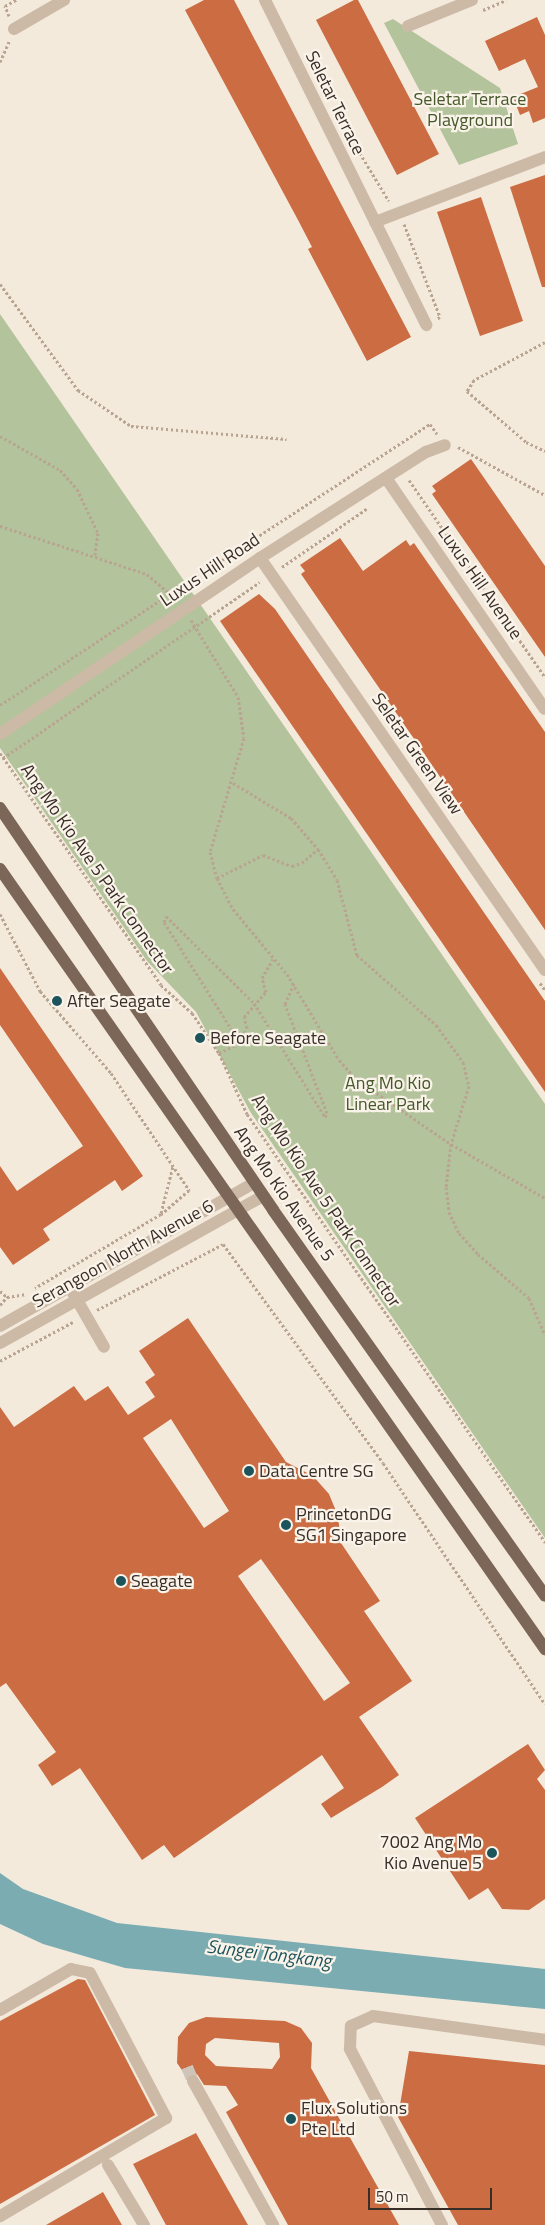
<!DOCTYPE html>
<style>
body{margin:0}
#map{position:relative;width:545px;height:2225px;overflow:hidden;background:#f3eadc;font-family:"Titillium Web",sans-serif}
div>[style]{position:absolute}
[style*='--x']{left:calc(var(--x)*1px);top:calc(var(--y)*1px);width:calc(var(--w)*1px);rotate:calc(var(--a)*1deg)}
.green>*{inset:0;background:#b3c39b}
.water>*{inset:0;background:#7aacb2}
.building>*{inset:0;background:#cb6c42}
.minor-tunnel>*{height:12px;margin-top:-6px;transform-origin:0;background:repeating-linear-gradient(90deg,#cec4b8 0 12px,transparent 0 18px)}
.path>*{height:3px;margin-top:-1.5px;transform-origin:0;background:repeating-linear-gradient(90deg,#b8a491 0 2.5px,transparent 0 5px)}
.minor>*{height:12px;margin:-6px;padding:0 6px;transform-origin:6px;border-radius:6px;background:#ccbaa7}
.major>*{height:12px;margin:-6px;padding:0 6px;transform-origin:6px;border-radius:6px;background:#7b6658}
.dots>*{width:14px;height:14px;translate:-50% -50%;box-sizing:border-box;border:2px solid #faf3e9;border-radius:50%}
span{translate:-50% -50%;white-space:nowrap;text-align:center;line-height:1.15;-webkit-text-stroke:4.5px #faf3e9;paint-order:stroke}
.park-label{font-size:18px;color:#45582b}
.street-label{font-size:18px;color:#382e28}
.poi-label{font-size:18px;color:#382e28}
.left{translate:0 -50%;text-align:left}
.right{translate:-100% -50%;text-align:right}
.water-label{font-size:19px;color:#1c545c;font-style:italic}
.scale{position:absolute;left:368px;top:2188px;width:124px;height:22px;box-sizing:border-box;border:2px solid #382e28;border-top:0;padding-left:6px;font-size:15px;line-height:18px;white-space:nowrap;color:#382e28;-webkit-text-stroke:4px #faf3e9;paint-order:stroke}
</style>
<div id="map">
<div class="green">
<div style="clip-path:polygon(393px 19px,500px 88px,518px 144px,459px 165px,384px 23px)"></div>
<div style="clip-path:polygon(0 314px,545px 1104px,545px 1538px,251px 1113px,196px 1012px,147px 961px,0 748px)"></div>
</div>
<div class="water">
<div style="clip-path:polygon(0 1873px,23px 1889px,117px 1923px,545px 1969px,545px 2009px,125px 1968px,43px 1944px,0 1924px)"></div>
</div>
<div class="building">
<div style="clip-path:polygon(204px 0,234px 0,411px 337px,367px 361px,308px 249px,312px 247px,298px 220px,185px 10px)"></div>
<div style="clip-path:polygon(354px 0,358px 0,439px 154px,397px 175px,316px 20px)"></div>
<div style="clip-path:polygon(537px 17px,545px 35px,545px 118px,533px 123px,529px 111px,520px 115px,513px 97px,538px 87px,525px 59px,499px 71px,485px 41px)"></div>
<div style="clip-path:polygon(545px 175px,545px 287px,542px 287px,510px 187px)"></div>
<div style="clip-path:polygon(481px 197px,523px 321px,480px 336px,437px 212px)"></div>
<div style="clip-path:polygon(471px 459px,545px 566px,545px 657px,432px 494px,436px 491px,432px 486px)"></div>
<div style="clip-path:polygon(340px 538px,363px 571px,406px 540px,410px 546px,414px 543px,545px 732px,545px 930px,301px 574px,305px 571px,300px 565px)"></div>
<div style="clip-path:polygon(259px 594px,275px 609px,545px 1001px,545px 1092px,220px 621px)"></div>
<div style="clip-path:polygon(0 968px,143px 1176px,122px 1191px,115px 1180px,43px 1229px,50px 1240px,13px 1265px,0 1247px,0 1166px,17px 1191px,83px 1146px,0 1025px)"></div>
<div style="clip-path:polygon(evenodd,188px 1318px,286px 1462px,313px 1476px,329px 1494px,338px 1516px,341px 1543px,380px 1601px,364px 1611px,412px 1681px,359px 1717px,399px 1775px,382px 1787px,331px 1818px,321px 1804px,344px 1788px,322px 1755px,174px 1858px,164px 1845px,142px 1860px,80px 1768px,52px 1786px,38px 1765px,56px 1752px,6px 1683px,0 1687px,0 1407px,14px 1427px,74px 1386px,85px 1401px,108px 1386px,128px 1415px,155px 1397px,145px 1382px,155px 1375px,139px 1351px,188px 1318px,171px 1419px,229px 1511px,204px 1528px,143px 1438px,171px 1419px,188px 1318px,261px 1559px,350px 1683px,324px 1701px,238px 1576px,261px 1559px)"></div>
<div style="clip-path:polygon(528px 1744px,545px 1770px,537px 1779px,545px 1790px,545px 1899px,529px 1910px,502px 1909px,488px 1888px,469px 1900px,415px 1818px)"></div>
<div style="clip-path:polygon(78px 1979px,85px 1980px,155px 2115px,0 2204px,0 2021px)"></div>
<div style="clip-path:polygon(evenodd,206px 2017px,285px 2021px,301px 2028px,312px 2043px,311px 2068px,399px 2225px,288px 2225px,226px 2112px,238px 2105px,226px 2086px,204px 2085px,197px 2074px,186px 2076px,177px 2063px,178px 2037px,189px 2023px,206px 2017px,215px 2038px,279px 2043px,280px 2057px,272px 2069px,216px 2066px,205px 2055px,206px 2044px,215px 2038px)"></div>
<div style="clip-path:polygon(409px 2051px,545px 2065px,545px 2225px,458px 2225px,398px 2117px)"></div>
<div style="clip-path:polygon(196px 2133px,248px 2225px,166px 2225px,133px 2164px)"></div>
<div style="clip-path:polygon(103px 2192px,122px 2225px,46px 2225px)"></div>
</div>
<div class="minor-tunnel">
<div style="--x:187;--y:2067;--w:15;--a:67"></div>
</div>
<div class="path">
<div style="--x:483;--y:10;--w:25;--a:-23"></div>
<div style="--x:9;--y:16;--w:11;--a:-112"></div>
<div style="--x:5;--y:6;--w:13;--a:-29"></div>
<div style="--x:0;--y:62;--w:24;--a:-66"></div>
<div style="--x:352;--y:140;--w:71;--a:58.8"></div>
<div style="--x:404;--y:224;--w:100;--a:68.8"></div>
<div style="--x:440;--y:317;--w:4;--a:153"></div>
<div style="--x:0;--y:284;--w:132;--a:53.7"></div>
<div style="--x:78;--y:390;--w:64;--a:34.2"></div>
<div style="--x:131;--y:426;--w:156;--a:4.8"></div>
<div style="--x:545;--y:342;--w:81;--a:151.8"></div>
<div style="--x:474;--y:380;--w:13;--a:122"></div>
<div style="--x:467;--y:391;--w:78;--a:40.8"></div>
<div style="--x:526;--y:442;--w:21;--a:25"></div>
<div style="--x:0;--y:436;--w:69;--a:29.5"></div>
<div style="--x:60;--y:470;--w:25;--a:48"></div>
<div style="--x:77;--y:489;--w:49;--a:64.5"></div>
<div style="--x:98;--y:533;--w:22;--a:98"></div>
<div style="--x:458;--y:447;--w:99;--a:28.9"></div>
<div style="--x:409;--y:480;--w:239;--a:55.4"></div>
<div style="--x:0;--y:526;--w:155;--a:18.1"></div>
<div style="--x:147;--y:574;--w:38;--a:41"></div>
<div style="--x:282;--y:567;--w:104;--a:-34.5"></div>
<div style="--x:191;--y:620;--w:90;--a:58.6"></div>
<div style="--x:238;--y:697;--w:41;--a:81.7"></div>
<div style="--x:244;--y:738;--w:119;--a:106.6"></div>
<div style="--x:210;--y:852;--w:27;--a:75"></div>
<div style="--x:217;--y:878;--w:35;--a:63"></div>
<div style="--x:233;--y:909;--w:85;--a:50.3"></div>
<div style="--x:287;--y:974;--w:100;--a:58.8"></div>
<div style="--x:339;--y:1060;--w:25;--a:48"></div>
<div style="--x:356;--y:1079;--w:115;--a:34.4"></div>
<div style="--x:451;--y:1144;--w:108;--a:29.9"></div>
<div style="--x:0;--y:705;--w:514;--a:-33.16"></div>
<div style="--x:430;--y:424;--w:12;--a:55"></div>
<div style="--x:0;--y:753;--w:282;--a:55.2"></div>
<div style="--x:161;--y:985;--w:42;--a:42.1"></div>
<div style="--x:192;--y:1013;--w:48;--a:56"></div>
<div style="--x:219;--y:1053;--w:67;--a:65.3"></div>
<div style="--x:247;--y:1114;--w:522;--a:55.15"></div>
<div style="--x:3;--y:758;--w:311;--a:-34.4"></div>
<div style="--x:233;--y:783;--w:68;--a:31.1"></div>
<div style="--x:291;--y:818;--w:41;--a:48.9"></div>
<div style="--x:318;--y:849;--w:36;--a:58"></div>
<div style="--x:337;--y:880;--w:78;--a:75.1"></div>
<div style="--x:357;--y:955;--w:106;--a:41.5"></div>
<div style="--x:436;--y:1025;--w:46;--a:53.9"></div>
<div style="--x:463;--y:1062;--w:25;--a:76"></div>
<div style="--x:469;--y:1086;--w:61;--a:107.2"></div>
<div style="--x:451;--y:1144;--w:43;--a:96.6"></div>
<div style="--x:446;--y:1187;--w:25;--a:83"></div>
<div style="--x:449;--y:1212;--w:23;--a:65"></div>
<div style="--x:459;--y:1233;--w:28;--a:48"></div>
<div style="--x:478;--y:1254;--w:67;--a:40.8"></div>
<div style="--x:529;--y:1298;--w:40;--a:66.6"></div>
<div style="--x:217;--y:878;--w:51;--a:-26.6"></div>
<div style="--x:263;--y:855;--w:31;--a:21"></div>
<div style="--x:292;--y:866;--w:10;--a:-17"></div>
<div style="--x:302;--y:863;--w:21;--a:-41"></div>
<div style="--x:0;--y:914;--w:87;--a:62.5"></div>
<div style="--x:40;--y:991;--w:108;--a:49.1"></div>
<div style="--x:111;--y:1073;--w:141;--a:56.3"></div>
<div style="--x:189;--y:1190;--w:37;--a:139"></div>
<div style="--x:161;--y:1214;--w:146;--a:149.6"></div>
<div style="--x:540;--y:983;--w:9;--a:54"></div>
<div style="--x:240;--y:1042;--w:16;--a:-63"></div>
<div style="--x:247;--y:1028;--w:11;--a:-105"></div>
<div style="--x:244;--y:1017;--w:33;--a:-49"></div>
<div style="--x:266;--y:992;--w:15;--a:-106"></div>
<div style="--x:262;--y:978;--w:22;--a:-60"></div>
<div style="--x:219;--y:1053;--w:23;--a:-25"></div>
<div style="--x:240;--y:1043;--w:143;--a:-122.1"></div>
<div style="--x:164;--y:922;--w:6;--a:-72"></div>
<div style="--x:166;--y:916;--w:124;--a:44.7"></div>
<div style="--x:254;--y:1003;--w:134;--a:58.1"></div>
<div style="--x:325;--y:1117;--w:4;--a:-63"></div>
<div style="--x:327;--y:1113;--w:117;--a:-111.1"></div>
<div style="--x:285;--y:1004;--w:22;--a:-66"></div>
<div style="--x:161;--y:1213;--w:49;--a:-75.7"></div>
<div style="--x:0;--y:1291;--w:9;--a:41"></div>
<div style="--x:0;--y:1305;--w:11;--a:-49"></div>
<div style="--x:7;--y:1297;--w:18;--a:-9"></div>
<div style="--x:97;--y:1310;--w:142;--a:-27.6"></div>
<div style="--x:223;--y:1244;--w:271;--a:53.8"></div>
<div style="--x:383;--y:1463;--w:290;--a:56.1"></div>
<div style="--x:0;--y:1361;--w:83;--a:-28.1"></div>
</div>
<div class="minor">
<div style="--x:265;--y:0;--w:363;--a:63.6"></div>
<div style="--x:408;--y:26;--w:69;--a:-22.1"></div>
<div style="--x:14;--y:29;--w:58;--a:-30.1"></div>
<div style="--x:375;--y:222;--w:182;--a:-20.9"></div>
<div style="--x:386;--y:478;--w:280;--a:55.5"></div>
<div style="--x:260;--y:558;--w:501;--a:55.33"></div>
<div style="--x:0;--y:734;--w:314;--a:-34.1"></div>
<div style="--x:260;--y:558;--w:197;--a:-32.6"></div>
<div style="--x:426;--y:452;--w:20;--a:-20"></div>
<div style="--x:73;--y:1293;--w:62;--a:60.1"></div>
<div style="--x:0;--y:1326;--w:291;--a:-29.4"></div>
<div style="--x:0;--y:1343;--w:301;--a:-29.2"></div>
<div style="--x:0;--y:2010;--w:82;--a:-30"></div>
<div style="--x:71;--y:1969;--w:19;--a:12"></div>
<div style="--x:90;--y:1973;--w:164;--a:62.3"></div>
<div style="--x:166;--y:2118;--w:193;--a:149.4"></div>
<div style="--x:193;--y:2081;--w:165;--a:60.9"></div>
<div style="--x:108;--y:2165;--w:70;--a:59"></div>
<div style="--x:442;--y:2225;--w:199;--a:-117.6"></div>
<div style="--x:350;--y:2049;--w:23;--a:-88"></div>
<div style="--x:351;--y:2026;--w:24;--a:-24"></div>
<div style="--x:373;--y:2016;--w:174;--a:7.9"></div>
</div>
<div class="major">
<div style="--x:0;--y:808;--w:486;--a:55.8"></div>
<div style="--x:273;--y:1210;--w:472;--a:54.8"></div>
<div style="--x:0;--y:869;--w:952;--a:55.06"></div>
</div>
<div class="dots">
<div style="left:57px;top:1001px;background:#1c545c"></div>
<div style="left:200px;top:1038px;background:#1c545c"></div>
<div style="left:249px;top:1471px;background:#1c545c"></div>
<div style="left:286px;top:1525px;background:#1c545c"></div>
<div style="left:121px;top:1581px;background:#1c545c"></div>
<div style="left:492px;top:1853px;background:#1c545c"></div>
<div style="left:291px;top:2119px;background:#1c545c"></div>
</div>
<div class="park-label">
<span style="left:470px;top:110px">Seletar Terrace<br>Playground</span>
<span style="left:388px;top:1094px">Ang Mo Kio<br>Linear Park</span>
</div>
<div class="street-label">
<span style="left:335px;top:103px;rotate:64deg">Seletar Terrace</span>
<span style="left:210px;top:570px;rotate:-34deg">Luxus Hill Road</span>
<span style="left:480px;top:583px;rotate:55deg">Luxus Hill Avenue</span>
<span style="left:417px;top:754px;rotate:55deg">Seletar Green View</span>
<span style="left:97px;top:869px;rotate:55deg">Ang Mo Kio Ave 5 Park Connector</span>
<span style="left:284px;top:1194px;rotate:55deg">Ang Mo Kio Avenue 5</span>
<span style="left:326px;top:1201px;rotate:56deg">Ang Mo Kio Ave 5 Park Connector</span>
<span style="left:123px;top:1254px;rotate:-29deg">Serangoon North Avenue 6</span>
</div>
<div class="poi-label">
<span class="left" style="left:67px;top:1001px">After Seagate</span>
<span class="left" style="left:210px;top:1038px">Before Seagate</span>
<span class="left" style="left:259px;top:1471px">Data Centre SG</span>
<span class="left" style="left:296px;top:1525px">PrincetonDG<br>SG1 Singapore</span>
<span class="left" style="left:131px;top:1581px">Seagate</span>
<span class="right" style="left:482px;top:1853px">7002 Ang Mo<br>Kio Avenue 5</span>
<span class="left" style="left:301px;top:2119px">Flux Solutions<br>Pte Ltd</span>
</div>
<div class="water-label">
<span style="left:269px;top:1953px;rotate:7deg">Sungei Tongkang</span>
</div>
<div class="scale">50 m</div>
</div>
